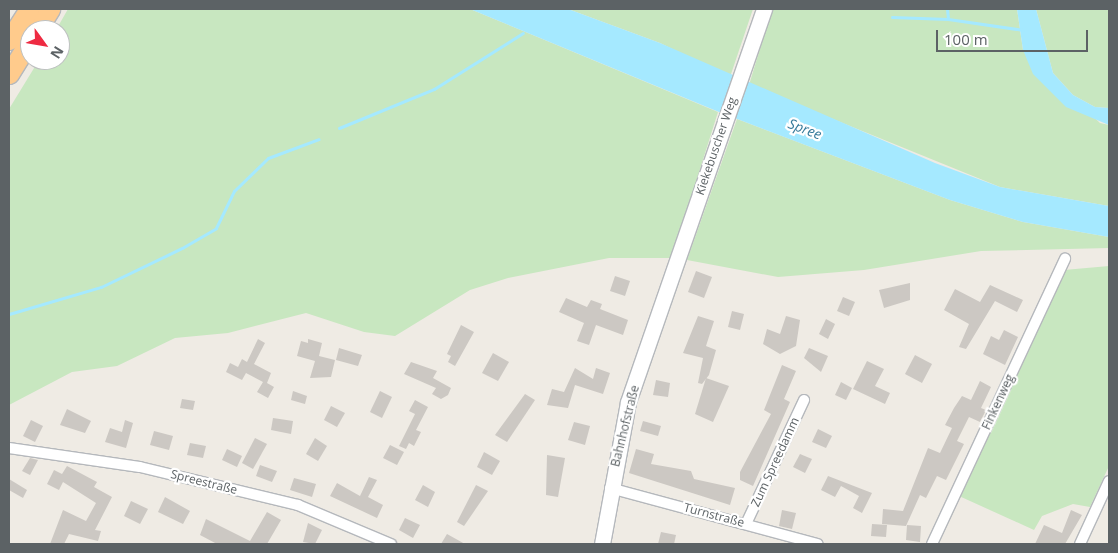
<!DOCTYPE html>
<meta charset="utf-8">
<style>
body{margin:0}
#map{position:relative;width:1118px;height:553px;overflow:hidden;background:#efebe4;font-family:"Open Sans",sans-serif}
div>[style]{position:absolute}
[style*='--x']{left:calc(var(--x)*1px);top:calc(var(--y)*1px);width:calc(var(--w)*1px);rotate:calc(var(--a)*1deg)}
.green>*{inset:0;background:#c8e7c0}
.water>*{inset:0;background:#a5e9ff}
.stream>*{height:3px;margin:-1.5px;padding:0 1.5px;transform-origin:1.5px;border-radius:1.5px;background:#a5e9ff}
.building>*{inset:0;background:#ccc8c3}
.roads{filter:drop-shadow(1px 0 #b5b8bc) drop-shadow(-1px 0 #b5b8bc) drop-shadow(0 1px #b5b8bc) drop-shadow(0 -1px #b5b8bc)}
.minor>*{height:10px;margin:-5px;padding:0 5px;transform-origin:5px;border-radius:5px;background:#fff}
.secondary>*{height:15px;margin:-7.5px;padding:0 7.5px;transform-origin:7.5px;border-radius:7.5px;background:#fff}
.motorway>*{height:19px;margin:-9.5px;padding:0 9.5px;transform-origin:9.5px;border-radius:9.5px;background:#ffcb8c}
span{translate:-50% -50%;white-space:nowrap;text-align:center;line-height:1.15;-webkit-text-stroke:4.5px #fff;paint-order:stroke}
.street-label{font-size:12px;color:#5c6265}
.water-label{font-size:14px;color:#367a9a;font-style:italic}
.frame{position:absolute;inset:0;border:10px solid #5c6265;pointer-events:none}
.north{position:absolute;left:20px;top:20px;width:50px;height:50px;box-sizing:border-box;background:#fff;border:1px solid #bec0c1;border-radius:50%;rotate:122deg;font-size:14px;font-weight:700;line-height:20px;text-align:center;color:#5c6265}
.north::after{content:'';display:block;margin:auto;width:18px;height:22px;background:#ee2b42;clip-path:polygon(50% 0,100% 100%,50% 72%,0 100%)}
.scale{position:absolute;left:936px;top:30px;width:152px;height:22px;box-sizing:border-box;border:2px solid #5c6265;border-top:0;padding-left:6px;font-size:15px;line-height:18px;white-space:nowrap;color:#5c6265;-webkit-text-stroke:4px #fff;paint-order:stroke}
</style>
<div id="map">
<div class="green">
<div style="clip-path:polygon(68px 9px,470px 9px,718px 112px,672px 258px,609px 258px,508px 278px,470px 290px,395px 336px,364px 332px,306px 313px,228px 333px,175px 338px,117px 366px,72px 372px,9px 405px,9px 109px,39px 60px,60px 60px,60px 30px,56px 30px)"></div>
<div style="clip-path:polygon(568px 9px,753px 9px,730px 77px,660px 43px)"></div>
<div style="clip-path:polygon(772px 9px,1017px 9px,1023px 50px,1100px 123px,1109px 125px,1109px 206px,1000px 187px,749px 85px)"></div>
<div style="clip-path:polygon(1036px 9px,1109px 9px,1109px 108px,1095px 107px,1073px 95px,1053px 73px)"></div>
<div style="clip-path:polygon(737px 119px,950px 200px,1023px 222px,1109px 237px,1109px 248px,981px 251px,864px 270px,778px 277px,687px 260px)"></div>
<div style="clip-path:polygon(1109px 266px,1109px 466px,1090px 507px,1073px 504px,1042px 516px,1034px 530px,959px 496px,1064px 270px)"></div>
</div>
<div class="water">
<div style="clip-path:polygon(470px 9px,568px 9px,660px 43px,935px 163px,1000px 187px,1109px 206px,1109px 237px,1023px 222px,950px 200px,719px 112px)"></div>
<div style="clip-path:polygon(1017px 9px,1036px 9px,1053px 73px,1073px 95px,1095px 107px,1109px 108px,1109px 125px,1066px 107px,1033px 74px,1023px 50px)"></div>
</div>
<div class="stream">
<div style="--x:947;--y:9;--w:10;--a:84"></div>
<div style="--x:892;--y:17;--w:56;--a:2"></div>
<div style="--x:948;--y:19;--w:76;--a:8.3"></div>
<div style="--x:339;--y:128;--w:103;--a:-22.3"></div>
<div style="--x:434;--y:89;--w:105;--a:-32.2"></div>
<div style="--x:9;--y:314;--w:96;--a:-16.4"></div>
<div style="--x:101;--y:287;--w:90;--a:-25.7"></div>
<div style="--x:182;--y:248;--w:39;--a:-30"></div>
<div style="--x:216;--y:228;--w:41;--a:-64.1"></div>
<div style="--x:234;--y:191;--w:47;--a:-44.1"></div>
<div style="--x:268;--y:158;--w:54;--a:-20.4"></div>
</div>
<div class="building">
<div style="clip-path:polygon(696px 271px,712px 277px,704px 298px,688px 292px)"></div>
<div style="clip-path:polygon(615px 276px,630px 281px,625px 296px,610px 291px)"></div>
<div style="clip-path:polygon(910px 283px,910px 300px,884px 308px,879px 290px)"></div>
<div style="clip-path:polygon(990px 285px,1023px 300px,1017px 312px,995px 301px,966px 349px,959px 347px,969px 324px,944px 310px,955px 289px,980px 302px)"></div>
<div style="clip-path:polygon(843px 297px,855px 302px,849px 316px,837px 311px)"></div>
<div style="clip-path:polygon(566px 298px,587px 307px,591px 300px,602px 304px,600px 309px,628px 320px,623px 335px,596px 325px,589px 345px,577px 341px,584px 323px,559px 312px)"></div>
<div style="clip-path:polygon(732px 311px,744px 314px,740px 330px,728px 327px)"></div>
<div style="clip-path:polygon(698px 316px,714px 321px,706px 346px,716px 350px,709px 375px,702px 384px,698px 383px,703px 358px,683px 353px)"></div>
<div style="clip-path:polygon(786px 316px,800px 320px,796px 346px,780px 354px,763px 344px,767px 329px,780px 334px)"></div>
<div style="clip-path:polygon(826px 319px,835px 324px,828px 339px,819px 334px)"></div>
<div style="clip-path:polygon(461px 325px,474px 332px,455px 366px,448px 362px,451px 356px,447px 354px)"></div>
<div style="clip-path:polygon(1004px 330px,1018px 337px,1005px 365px,983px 354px,991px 336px,999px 340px)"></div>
<div style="clip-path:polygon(258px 339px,265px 343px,254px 364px,271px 373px,267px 383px,274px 387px,268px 398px,257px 392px,263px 382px,246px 373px,242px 380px,226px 372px,230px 363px,238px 367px,242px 359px,247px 362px)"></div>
<div style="clip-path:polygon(308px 339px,322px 343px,319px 356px,335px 360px,331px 377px,310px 378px,315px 361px,297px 356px,301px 341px,308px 343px)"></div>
<div style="clip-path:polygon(339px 348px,362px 355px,358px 366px,336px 360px)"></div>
<div style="clip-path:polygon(809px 348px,828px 356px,821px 372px,804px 358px)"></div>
<div style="clip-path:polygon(493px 353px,509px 362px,498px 381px,482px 373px)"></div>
<div style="clip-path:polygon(915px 355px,932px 364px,922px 383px,905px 374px)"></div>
<div style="clip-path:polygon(867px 361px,884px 369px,875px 386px,890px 393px,885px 404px,853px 389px)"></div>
<div style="clip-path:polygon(411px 362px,437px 371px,433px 378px,451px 388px,448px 395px,441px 399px,432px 394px,436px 388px,404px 374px)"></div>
<div style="clip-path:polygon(782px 365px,796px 371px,784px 399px,790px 402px,753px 486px,740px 480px,740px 472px,771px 414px,764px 410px)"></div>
<div style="clip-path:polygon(575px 368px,593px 379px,596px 368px,610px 373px,603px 394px,575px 385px,568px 408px,547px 405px,552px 389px,564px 392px)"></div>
<div style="clip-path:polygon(706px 378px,729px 386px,713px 422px,695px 414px)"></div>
<div style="clip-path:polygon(656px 380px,670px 383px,668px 397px,653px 395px)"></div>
<div style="clip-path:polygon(980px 381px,991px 387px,981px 408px,986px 410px,980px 422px,969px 417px,957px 441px,964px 444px,946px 480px,937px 476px,926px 498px,920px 495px,906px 526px,882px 524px,883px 509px,903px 511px,928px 448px,940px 453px,952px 428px,945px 425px,954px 408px,962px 396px,971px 400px)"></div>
<div style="clip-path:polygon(841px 382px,852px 388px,846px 400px,835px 395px)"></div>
<div style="clip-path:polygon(293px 391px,307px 396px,305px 404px,291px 400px)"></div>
<div style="clip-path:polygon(380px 391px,392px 397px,382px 418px,370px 412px)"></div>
<div style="clip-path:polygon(525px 394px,535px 400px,507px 442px,495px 435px)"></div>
<div style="clip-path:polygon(182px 399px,195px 401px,193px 410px,180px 408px)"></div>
<div style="clip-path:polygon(415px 400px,428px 407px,416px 430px,421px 432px,414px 446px,409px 443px,406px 449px,399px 446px,415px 414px,409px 411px)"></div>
<div style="clip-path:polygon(331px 406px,345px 413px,337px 427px,324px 420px)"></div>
<div style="clip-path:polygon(67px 409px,91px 421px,85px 433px,60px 425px)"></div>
<div style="clip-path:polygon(273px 418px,293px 421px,291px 434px,271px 430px)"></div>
<div style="clip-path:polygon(31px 420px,43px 426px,35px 442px,23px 436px)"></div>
<div style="clip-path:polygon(125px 420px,133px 423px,126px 448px,105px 442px,110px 428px,122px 432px)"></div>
<div style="clip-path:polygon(643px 421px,661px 426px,658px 436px,640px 431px)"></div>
<div style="clip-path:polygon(574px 422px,590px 426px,585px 445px,568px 440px)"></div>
<div style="clip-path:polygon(818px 429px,832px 436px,826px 448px,812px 442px)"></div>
<div style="clip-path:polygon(154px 431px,173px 436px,169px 450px,150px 445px)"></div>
<div style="clip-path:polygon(255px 438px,267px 444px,253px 469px,242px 463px)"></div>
<div style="clip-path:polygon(315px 438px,327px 446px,318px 461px,306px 454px)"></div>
<div style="clip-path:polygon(190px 443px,206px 446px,203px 458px,187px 455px)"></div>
<div style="clip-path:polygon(390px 445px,404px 452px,397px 465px,383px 458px)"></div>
<div style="clip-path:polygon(227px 449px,242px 456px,237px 467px,222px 460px)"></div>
<div style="clip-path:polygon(636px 449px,654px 454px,651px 464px,691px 471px,694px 479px,735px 488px,730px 505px,629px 473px)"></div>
<div style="clip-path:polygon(484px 452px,500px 461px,492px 475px,477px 467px)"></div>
<div style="clip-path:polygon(800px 454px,812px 459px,805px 473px,793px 467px)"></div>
<div style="clip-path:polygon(547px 455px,565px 458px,558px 497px,546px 495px)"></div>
<div style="clip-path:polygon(30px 458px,38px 460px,30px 475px,22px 471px)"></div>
<div style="clip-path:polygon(260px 465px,277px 471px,272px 482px,256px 476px)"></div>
<div style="clip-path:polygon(67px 466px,97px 482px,94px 487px,112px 497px,95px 530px,101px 531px,98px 541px,69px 534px,64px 544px,50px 544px,63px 510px,86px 521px,96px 503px,63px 482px,59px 490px,47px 484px,54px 470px,62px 474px)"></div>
<div style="clip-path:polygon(828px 476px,872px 493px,862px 513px,853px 508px,859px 496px,841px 486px,835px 497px,821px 490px)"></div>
<div style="clip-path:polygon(369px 477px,377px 480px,368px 497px,383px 505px,377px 518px,330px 496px,337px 483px,360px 496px)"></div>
<div style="clip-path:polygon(294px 478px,316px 484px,312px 497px,290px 490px)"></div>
<div style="clip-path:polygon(9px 479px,27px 490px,23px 498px,9px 490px)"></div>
<div style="clip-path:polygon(423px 485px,435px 492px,428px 507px,415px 500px)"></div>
<div style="clip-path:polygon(476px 485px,488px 491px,464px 526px,457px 522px)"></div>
<div style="clip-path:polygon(165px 497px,190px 511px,183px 524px,158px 512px)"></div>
<div style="clip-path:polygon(131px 501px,148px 509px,140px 524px,124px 516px)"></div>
<div style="clip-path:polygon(782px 510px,796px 513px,792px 529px,779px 526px)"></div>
<div style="clip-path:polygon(1071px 510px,1082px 515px,1065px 544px,1035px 544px,1044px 525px,1062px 533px)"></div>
<div style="clip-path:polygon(267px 512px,281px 520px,267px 544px,217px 544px,200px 535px,206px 519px,250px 541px)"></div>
<div style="clip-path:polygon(405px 518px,420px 525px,413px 538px,399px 530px)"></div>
<div style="clip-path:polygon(308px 523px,322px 530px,315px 544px,303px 542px)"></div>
<div style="clip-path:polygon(872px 524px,887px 525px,886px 537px,871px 536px)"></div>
<div style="clip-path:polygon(907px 525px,921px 526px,920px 542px,906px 540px)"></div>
<div style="clip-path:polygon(661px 532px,676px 535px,674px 544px,658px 544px)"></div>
<div style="clip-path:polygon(447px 534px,465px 544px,441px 544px)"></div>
</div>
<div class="roads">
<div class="minor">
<div style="--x:9;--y:448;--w:132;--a:8.3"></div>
<div style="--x:140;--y:467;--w:163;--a:13.5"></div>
<div style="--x:298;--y:505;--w:101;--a:22.8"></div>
<div style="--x:610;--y:488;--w:215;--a:15.1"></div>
<div style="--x:746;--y:524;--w:137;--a:-64.9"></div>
<div style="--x:932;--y:544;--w:315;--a:-65"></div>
<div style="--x:1080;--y:544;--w:69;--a:-65.3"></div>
</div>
<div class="secondary">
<div style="--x:602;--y:544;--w:144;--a:-79.6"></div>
<div style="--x:628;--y:402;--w:416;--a:-70.9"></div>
</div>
<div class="motorway">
<div style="--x:37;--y:30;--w:25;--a:-58"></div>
<div style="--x:9;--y:40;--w:37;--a:-57"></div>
<div style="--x:9;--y:74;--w:40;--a:-58"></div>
</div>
</div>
<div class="street-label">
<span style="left:716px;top:146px;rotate:-71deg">Kiekebuscher Weg</span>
<span style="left:998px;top:402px;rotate:-65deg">Finkenweg</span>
<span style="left:625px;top:426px;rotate:-76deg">Bahnhofstraße</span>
<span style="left:775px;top:462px;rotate:-65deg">Zum Spreedamm</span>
<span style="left:204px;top:482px;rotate:14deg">Spreestraße</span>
<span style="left:714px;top:515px;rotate:15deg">Turnstraße</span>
</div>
<div class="water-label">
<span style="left:805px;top:129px;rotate:21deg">Spree</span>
</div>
<div class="frame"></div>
<div class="north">N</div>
<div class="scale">100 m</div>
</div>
